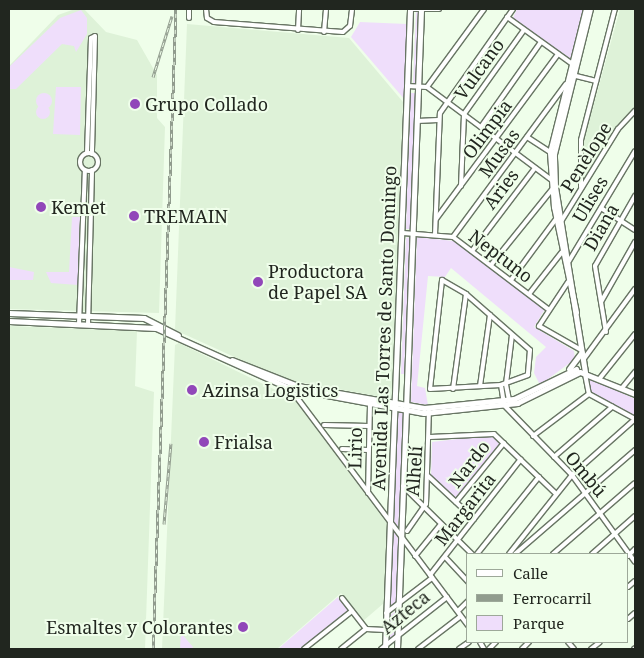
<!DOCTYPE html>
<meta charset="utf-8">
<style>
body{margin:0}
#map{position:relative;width:644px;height:658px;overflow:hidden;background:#effeea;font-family:"Noto Serif",serif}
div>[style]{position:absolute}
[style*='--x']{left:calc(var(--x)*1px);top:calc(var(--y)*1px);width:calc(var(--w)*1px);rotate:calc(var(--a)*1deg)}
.built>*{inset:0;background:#def2d8}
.green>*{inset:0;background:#efdefb}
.round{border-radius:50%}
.roads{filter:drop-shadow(1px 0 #687564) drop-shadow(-1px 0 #687564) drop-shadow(0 1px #687564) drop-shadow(0 -1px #687564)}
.street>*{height:4px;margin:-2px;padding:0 2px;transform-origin:2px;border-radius:2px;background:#fff}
.street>.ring{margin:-2px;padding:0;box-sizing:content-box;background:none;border:4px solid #fff;border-radius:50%}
.secondary>*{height:5px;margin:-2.5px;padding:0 2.5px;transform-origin:2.5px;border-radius:2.5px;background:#fff}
.rail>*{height:3px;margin-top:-1.5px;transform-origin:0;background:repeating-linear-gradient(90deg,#effeea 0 4px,#919c8e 0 8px);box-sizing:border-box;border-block:1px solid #919c8e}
.dots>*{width:14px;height:14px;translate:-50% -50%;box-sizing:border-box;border:2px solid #effeea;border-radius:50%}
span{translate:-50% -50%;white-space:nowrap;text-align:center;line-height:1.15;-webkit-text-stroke:4px #effeea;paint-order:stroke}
.street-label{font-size:18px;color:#21261f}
.poi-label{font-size:18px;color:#21261f}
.left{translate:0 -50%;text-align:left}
.right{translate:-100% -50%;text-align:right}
.frame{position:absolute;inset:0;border:10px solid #21261f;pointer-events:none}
.legend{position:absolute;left:466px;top:553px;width:162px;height:90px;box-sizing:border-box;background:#effeea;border:1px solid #9da899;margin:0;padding:6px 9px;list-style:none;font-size:15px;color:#21261f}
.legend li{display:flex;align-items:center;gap:10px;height:25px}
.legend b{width:25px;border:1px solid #9da899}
</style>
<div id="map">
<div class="built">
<div style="clip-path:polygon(75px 9px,84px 9px,106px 32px,137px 40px,157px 75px,157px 118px,165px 127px,159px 313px,9px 309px,9px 66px,58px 15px)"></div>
<div style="clip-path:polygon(620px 9px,635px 9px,635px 110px,616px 130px,584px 181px,584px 140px)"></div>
<div style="clip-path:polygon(187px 24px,349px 38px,403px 102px,393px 399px,283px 379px,175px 330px)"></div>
<div style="clip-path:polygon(9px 326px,137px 331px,135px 386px,154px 392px,145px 649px,9px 649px)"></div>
<div style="clip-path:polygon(179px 343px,294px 399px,388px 525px,384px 603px,363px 621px,341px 593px,277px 649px,162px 649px,175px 345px)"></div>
</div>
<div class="green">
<div style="clip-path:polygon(517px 9px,585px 9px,571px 59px,513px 18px)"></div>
<div style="clip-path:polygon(81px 10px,87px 18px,87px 34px,76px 52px,74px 46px,62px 44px,16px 89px,9px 89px,9px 67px,60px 18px)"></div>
<div style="clip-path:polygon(416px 12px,419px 13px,416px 83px,413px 83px)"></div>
<div style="clip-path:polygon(360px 22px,407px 24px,405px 100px,351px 37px)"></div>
<div style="clip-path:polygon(56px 87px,81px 87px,80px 135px,53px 134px)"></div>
<div style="clip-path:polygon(410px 93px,417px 93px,411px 229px,406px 229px)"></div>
<div class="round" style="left:36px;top:93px;width:16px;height:16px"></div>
<div class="round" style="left:36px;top:105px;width:14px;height:14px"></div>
<div style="clip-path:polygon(72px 217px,80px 217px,78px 285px,51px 283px,46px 272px,69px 272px)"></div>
<div style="clip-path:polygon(410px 237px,404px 374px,401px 374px,406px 238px)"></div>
<div style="clip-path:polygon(417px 237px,454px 241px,545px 309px,534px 327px,574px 351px,575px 359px,540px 385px,534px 373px,536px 357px,546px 347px,451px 268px,445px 277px,428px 276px,417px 386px,425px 388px,428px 405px,411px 402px)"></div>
<div style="clip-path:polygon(9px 267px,34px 272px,33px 280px,9px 280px)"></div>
<div style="clip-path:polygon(587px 377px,635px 399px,635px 416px,592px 395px)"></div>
<div style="clip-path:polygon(397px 410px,405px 412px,398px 528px,394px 522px)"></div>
<div style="clip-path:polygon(491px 435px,501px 444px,455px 499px,431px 476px,432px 442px)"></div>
<div style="clip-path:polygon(392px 529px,400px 541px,398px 604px,389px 611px)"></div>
<div style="clip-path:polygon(338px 597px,348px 611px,300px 649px,278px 649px)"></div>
<div style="clip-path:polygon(397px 610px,396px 636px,388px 642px,388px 617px)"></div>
<div style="clip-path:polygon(181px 633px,193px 647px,192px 649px,180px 649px)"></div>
</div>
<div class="roads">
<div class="street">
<div style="--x:206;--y:9;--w:9;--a:84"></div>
<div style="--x:207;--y:18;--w:8;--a:30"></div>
<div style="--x:214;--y:22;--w:129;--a:4.4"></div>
<div style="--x:343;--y:32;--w:9;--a:-41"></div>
<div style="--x:350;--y:26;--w:17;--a:-83"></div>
<div style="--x:410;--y:9;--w:29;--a:0"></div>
<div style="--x:507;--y:17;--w:79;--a:35.7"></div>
<div style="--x:189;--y:18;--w:9;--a:-90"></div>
<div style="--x:298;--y:30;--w:21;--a:-87"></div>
<div style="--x:324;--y:32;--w:23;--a:-85"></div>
<div style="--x:572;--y:75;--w:25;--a:14"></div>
<div style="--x:407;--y:86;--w:20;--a:3"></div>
<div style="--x:427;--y:87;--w:157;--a:36.7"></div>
<div style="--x:427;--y:87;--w:97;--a:-53.8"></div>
<div style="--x:417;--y:121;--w:21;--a:-3"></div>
<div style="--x:481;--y:127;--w:104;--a:-54.8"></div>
<div style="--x:527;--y:137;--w:27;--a:33"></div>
<div style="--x:87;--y:153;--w:115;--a:-88"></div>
<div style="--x:91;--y:38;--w:4;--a:-27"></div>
<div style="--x:95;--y:36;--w:118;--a:91.5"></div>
<div class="ring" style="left:80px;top:153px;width:14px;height:14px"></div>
<div style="--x:461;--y:186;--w:72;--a:-87.6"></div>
<div style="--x:464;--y:114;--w:103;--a:-54.5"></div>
<div style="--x:581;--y:187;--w:47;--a:-90"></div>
<div style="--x:581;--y:140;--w:135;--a:-75.5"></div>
<div style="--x:601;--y:208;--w:40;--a:32.9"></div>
<div style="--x:436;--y:219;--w:205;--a:-53.5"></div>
<div style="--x:562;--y:220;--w:107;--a:-58.4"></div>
<div style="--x:618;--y:129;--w:25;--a:-47"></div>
<div style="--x:403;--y:233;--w:50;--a:4.6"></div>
<div style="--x:453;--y:237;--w:119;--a:37.2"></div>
<div style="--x:435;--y:235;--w:122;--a:-87.7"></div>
<div style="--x:440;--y:113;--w:127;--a:-54.9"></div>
<div style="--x:453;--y:237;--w:190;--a:-53.6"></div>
<div style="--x:472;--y:251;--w:104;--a:-52.8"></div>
<div style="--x:569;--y:261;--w:128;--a:-59"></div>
<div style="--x:491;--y:265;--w:100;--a:-51.1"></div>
<div style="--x:442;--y:280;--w:28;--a:30"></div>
<div style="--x:466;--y:294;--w:85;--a:41.2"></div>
<div style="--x:530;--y:350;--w:25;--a:95"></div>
<div style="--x:528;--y:375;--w:29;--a:160"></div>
<div style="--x:501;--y:385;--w:71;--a:176.8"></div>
<div style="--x:430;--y:389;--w:110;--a:-83.7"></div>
<div style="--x:511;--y:280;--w:76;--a:-53.6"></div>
<div style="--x:568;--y:282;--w:53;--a:123.4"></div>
<div style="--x:539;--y:326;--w:48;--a:29.7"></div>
<div style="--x:529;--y:294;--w:53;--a:-51.8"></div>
<div style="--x:601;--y:302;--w:69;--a:-60.5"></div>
<div style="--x:79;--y:324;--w:154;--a:-87.8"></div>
<div style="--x:88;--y:324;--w:154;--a:-88.5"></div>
<div style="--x:606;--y:332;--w:67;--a:-99.5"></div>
<div style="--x:595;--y:266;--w:81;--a:-60.3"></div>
<div style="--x:583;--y:360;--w:88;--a:-53.8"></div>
<div style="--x:585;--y:374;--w:20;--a:79"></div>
<div style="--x:589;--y:394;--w:52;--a:28.5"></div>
<div style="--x:600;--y:378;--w:56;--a:-51.5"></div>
<div style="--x:501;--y:385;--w:20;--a:81"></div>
<div style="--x:504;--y:405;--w:98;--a:45.8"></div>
<div style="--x:572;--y:475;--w:107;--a:54.1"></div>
<div style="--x:480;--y:386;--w:72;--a:-82"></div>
<div style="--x:289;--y:387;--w:298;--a:53.1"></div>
<div style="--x:622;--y:388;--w:21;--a:-51"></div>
<div style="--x:453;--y:389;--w:96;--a:-82.2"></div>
<div style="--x:509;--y:400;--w:16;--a:-101"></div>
<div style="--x:506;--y:384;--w:49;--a:-83"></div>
<div style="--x:324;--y:425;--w:45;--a:1.3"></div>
<div style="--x:533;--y:436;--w:70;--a:-36.9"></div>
<div style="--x:430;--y:437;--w:64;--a:-2.7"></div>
<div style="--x:494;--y:434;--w:85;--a:44"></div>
<div style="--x:342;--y:449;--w:26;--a:2"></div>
<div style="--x:554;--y:457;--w:77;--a:-40.8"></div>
<div style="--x:428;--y:476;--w:63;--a:43.1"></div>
<div style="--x:403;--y:486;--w:97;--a:44.6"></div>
<div style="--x:368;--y:493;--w:90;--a:-88.7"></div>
<div style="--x:456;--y:502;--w:76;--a:-50.9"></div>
<div style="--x:407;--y:531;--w:33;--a:-55"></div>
<div style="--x:426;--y:504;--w:93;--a:-88.2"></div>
<div style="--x:477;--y:554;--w:99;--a:-51.2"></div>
<div style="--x:509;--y:554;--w:101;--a:-51.4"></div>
<div style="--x:572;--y:475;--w:84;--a:-41.6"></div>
<div style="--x:515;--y:554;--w:159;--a:-40.9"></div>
<div style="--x:553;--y:554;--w:108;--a:-40.9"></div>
<div style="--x:592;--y:554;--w:57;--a:-41.5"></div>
<div style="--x:415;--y:556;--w:41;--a:-50.9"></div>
<div style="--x:628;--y:556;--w:10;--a:-45"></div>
<div style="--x:445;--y:557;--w:34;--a:47"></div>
<div style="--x:430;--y:575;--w:147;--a:-51.9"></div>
<div style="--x:628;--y:587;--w:9;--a:-41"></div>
<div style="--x:342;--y:598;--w:39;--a:52"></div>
<div style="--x:458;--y:611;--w:14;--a:-45"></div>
<div style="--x:386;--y:613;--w:58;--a:-37.3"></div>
<div style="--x:628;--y:619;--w:9;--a:-41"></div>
<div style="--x:480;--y:642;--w:8;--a:60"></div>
<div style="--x:568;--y:642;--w:9;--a:49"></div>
<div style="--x:304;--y:649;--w:61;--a:-38.4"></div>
<div style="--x:341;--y:649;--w:32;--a:-39"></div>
<div style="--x:366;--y:629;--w:19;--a:3"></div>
<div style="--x:381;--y:649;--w:84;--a:-38.2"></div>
<div style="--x:418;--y:649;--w:54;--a:-37.5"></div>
<div style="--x:459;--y:649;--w:12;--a:-35"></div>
<div style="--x:489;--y:649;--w:10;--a:-45"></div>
<div style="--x:522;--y:649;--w:10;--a:-45"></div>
<div style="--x:591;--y:649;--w:11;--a:-38"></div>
<div style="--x:634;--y:649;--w:1;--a:-45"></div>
</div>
<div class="secondary">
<div style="--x:576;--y:312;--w:107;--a:-101.8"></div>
<div style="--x:554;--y:207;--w:55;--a:-94.2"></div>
<div style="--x:550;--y:152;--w:147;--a:-75.9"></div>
<div style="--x:9;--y:313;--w:135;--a:2.1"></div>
<div style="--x:144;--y:318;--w:38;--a:27"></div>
<div style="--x:9;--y:321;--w:147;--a:2.7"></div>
<div style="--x:156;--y:328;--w:146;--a:24.3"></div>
<div style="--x:289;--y:388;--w:137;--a:10.5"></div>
<div style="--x:424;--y:413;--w:94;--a:-6.1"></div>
<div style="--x:517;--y:403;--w:70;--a:-26.2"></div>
<div style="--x:580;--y:372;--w:59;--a:21.8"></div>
<div style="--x:232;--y:360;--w:71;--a:21.5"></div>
<div style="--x:298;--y:386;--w:128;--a:9.9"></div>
<div style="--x:424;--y:408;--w:90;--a:-5.7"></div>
<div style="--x:514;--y:399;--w:69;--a:-25.8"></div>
<div style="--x:569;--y:369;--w:21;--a:-53"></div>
<div style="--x:585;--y:372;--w:188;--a:-99.2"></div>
<div style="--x:555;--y:186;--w:32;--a:-92"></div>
<div style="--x:554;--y:154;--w:149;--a:-76.1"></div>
<div style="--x:385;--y:649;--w:640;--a:-87.76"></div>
<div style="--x:397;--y:649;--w:640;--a:-87.85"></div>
</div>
</div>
<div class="rail">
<div style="--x:153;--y:77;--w:64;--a:-72.7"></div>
<div style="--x:164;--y:524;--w:81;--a:-85.1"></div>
<div style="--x:153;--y:649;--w:640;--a:-87.94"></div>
</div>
<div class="dots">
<div style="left:135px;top:104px;background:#9147b9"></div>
<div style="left:41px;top:207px;background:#9147b9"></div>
<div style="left:134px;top:216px;background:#9147b9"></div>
<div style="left:258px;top:282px;background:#9147b9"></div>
<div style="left:192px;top:390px;background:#9147b9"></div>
<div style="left:204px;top:442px;background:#9147b9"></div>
<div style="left:243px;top:627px;background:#9147b9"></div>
</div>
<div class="street-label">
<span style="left:479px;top:69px;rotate:-54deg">Vulcano</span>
<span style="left:487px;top:129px;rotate:-53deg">Olimpia</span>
<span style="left:499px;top:153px;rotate:-54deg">Musas</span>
<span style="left:586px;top:157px;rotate:-58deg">Penèlope</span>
<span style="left:501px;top:189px;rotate:-53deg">Aries</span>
<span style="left:590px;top:199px;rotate:-59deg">Ulises</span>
<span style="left:601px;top:227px;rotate:-60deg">Diana</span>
<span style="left:501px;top:256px;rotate:37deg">Neptuno</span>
<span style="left:384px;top:328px;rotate:-88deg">Avenida Las Torres de Santo Domingo</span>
<span style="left:355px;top:448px;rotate:-89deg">Lirio</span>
<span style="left:469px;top:464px;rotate:-52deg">Nardo</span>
<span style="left:414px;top:471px;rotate:-86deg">Alhelí</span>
<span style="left:586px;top:474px;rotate:50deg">Ombú</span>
<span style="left:465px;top:509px;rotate:-52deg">Margarita</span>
<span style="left:405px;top:612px;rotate:-39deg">Azteca</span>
</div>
<div class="poi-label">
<span class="left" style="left:145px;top:104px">Grupo Collado</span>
<span class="left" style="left:51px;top:207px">Kemet</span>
<span class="left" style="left:144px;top:216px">TREMAIN</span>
<span class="left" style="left:268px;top:282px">Productora<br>de Papel SA</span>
<span class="left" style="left:202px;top:390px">Azinsa Logistics</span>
<span class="left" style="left:214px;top:442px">Frialsa</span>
<span class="right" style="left:233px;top:627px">Esmaltes y Colorantes</span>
</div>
<div class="frame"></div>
<ul class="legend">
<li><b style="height:6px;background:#fff"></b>Calle</li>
<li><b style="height:6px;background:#919c8e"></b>Ferrocarril</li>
<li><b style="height:14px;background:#efdefb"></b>Parque</li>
</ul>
</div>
